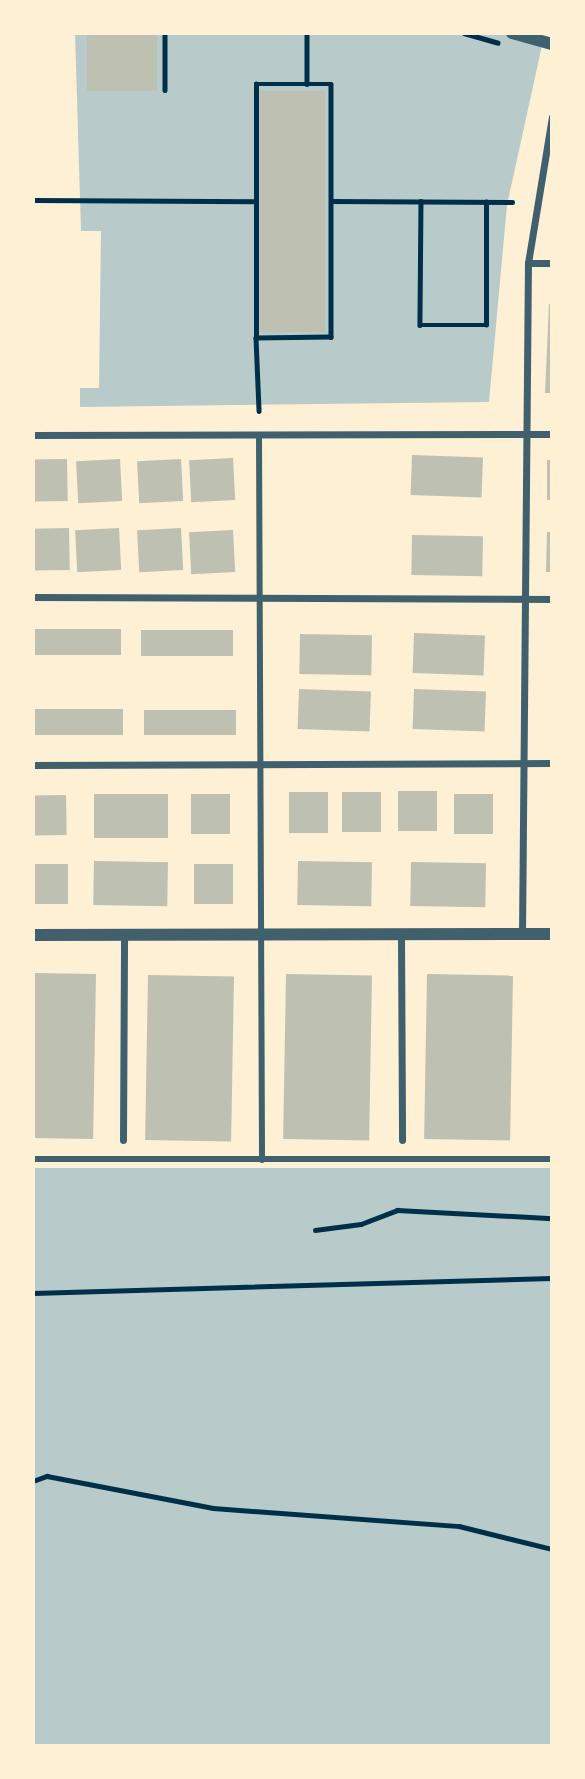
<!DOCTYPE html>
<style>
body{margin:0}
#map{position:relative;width:585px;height:1779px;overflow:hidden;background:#fdf0d5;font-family:"Space Grotesk",sans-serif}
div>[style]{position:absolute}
.green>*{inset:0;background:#b9caca;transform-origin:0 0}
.building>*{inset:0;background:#bec0b2;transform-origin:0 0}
.path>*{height:4.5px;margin:-2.25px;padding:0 2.25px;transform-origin:2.25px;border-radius:2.25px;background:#003049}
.pedestrian>*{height:6px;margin:-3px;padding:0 3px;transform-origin:3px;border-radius:3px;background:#3f606c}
.minor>*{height:7px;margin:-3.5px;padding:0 3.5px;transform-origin:3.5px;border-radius:3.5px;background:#3f606c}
.tertiary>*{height:12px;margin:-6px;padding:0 6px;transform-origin:6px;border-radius:6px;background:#3f606c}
span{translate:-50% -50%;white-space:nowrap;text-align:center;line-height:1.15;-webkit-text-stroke:5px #fdf0d5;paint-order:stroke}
.frame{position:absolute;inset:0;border:35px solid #fdf0d5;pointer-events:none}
</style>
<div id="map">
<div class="green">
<i style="clip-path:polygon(75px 33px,512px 33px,543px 41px,507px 205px,489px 402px,80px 407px,80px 388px,99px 388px,101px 231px,81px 231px)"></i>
<i style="left:33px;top:1168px;width:519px;height:578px"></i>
</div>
<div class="building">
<i style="left:87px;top:33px;width:70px;height:58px"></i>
<i style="left:260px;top:91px;width:65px;height:241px"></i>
<i style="clip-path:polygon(549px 304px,552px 304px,552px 393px,545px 393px)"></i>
<i style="left:412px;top:455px;width:71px;height:40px;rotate:2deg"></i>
<i style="left:233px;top:458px;width:42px;height:44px;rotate:87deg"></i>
<i style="left:67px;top:459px;width:42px;height:34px;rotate:89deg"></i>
<i style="left:120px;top:459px;width:42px;height:44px;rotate:87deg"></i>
<i style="left:181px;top:459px;width:42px;height:44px;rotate:87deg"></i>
<i style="left:547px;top:460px;width:5px;height:40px"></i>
<i style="left:69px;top:528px;width:42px;height:36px;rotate:89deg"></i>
<i style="left:119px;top:528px;width:42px;height:44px;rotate:87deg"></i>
<i style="left:181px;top:528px;width:42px;height:44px;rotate:87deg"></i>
<i style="left:233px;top:530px;width:42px;height:44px;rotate:87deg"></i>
<i style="clip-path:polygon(547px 532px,552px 532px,552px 572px,546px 572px)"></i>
<i style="left:412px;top:535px;width:71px;height:40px;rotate:1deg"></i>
<i style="left:33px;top:629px;width:88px;height:26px"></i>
<i style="left:141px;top:630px;width:92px;height:26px"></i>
<i style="left:414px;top:633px;width:71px;height:40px;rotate:2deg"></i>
<i style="left:300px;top:634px;width:72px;height:40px;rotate:1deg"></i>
<i style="left:299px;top:689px;width:72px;height:40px;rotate:2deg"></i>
<i style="left:414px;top:689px;width:72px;height:40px;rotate:2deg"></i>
<i style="left:33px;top:709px;width:90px;height:26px"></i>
<i style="left:144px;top:710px;width:92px;height:25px"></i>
<i style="left:398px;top:791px;width:39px;height:40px"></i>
<i style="left:289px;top:792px;width:39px;height:41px"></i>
<i style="left:342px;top:792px;width:39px;height:40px"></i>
<i style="left:94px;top:794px;width:74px;height:44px"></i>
<i style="left:191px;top:794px;width:39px;height:40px"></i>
<i style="left:454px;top:794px;width:39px;height:40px"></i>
<i style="left:66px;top:795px;width:40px;height:33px;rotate:89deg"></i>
<i style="left:94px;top:861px;width:74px;height:44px;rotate:1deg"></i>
<i style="left:298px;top:861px;width:74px;height:44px;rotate:1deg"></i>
<i style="left:411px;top:862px;width:75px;height:44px;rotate:1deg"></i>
<i style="left:33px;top:864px;width:35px;height:40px"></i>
<i style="left:194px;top:864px;width:39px;height:40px"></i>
<i style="left:33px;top:973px;width:63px;height:165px;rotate:1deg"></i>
<i style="left:286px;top:974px;width:86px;height:165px;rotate:1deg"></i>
<i style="left:427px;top:974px;width:86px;height:165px;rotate:1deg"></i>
<i style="left:148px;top:975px;width:86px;height:165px;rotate:1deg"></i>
</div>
<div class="path">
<i style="left:165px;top:33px;width:57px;rotate:90deg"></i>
<i style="left:307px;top:33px;width:51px;rotate:90deg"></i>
<i style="left:464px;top:33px;width:35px;rotate:16deg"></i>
<i style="left:33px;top:200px;width:223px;rotate:0.3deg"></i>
<i style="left:331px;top:201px;width:181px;rotate:0.3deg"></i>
<i style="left:421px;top:201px;width:124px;rotate:90.5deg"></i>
<i style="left:420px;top:325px;width:66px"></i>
<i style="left:486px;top:325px;width:123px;rotate:-90deg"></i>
<i style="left:256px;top:338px;width:254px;rotate:-90deg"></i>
<i style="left:256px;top:84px;width:75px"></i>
<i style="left:331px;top:84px;width:253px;rotate:90deg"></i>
<i style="left:331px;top:337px;width:75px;rotate:179.2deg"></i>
<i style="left:256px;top:338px;width:73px;rotate:87.6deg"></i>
<i style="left:315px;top:1230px;width:46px;rotate:-7.4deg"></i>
<i style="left:361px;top:1224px;width:39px;rotate:-21deg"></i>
<i style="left:397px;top:1210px;width:155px;rotate:3deg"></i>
<i style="left:33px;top:1293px;width:519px;rotate:-1.66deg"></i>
<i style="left:33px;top:1481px;width:15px;rotate:-20deg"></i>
<i style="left:47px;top:1476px;width:169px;rotate:10.9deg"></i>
<i style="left:213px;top:1508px;width:247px;rotate:4.2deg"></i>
<i style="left:459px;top:1526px;width:96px;rotate:13.9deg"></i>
</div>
<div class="pedestrian">
<i style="left:259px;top:435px;width:725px;rotate:89.76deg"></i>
<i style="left:33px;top:1159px;width:519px"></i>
</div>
<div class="minor">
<i style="left:528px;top:263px;width:24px"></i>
<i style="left:33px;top:435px;width:519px;rotate:-0.11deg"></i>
<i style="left:33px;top:597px;width:519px;rotate:0.22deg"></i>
<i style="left:33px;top:765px;width:519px;rotate:-0.22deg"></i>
<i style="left:522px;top:935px;width:672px;rotate:-89.49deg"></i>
<i style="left:528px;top:263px;width:148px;rotate:-80.7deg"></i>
<i style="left:401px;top:936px;width:204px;rotate:89.7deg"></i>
<i style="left:123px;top:1140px;width:204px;rotate:-89.7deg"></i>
</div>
<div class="tertiary">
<i style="left:512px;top:33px;width:41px;rotate:15.4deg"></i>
<i style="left:33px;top:935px;width:519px;rotate:-0.11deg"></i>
</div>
<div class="frame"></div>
</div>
